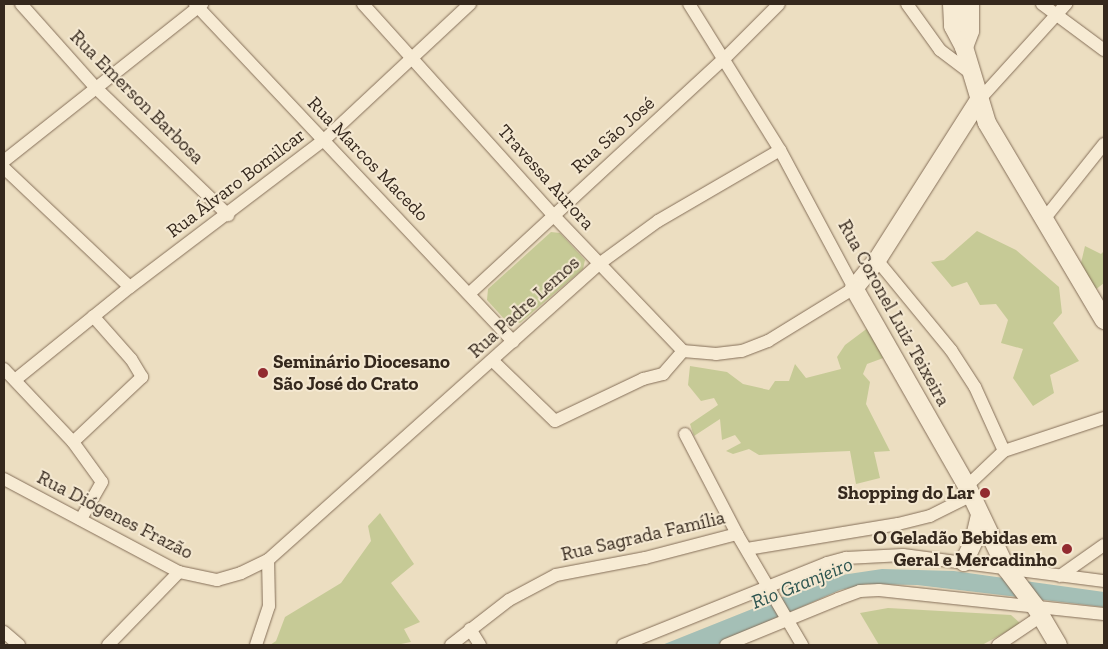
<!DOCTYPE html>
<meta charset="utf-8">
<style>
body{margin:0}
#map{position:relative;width:1108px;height:649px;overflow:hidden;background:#ecdec1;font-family:"Zilla Slab",serif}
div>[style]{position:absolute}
.green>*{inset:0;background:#c6ca96}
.water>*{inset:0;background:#a4bfb6}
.roads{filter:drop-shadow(0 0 1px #856f59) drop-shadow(0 0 1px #856f59)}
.minor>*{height:12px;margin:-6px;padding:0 6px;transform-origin:6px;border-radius:6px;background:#f7ebd4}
.secondary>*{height:18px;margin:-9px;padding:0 9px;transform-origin:9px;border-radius:9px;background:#f7ebd4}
.dots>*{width:14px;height:14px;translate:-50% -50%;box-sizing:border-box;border:2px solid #f4e8d1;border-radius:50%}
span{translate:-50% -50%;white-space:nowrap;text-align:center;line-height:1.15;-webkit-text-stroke:4px #f4e8d1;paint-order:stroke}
.street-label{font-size:19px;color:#35281d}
.poi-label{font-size:19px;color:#35281d;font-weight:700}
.left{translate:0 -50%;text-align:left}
.right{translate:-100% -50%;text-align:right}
.water-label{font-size:20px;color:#2d5550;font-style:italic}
.frame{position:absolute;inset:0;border:5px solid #35281d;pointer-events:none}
</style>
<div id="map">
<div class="green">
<i style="clip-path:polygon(977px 231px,1016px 250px,1059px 287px,1062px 313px,1053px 323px,1079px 361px,1050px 375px,1054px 393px,1033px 406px,1013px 378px,1023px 349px,1001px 343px,1008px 320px,996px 304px,980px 305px,967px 282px,952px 287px,931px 262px,944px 260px)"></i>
<i style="clip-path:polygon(551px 232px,560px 233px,585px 260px,583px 269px,520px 323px,507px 322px,487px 300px,488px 289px)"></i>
<i style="clip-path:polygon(1085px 246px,1101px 254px,1104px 251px,1104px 283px,1095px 290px,1081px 263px)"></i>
<i style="clip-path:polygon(869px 327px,886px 357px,867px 364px,863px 374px,870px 382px,866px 404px,890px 451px,874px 452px,880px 478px,856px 484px,850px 451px,759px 455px,749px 449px,733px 454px,726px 451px,741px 443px,735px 435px,722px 440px,720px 419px,694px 436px,690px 424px,718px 405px,714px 398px,701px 401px,688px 385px,690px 366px,727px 372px,743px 384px,769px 390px,775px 381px,789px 381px,795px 364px,806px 378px,841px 369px,837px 357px,845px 345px)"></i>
<i style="clip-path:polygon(380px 513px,414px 564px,391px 583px,420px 622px,404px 629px,411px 642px,396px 645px,270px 645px,276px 641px,285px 617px,341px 583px,371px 541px,368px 526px)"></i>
<i style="clip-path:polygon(888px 608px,1011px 615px,1021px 624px,982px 645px,879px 645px,860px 613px)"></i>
</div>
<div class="water">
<i style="clip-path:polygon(882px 569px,954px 571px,1104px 592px,1104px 607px,917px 585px,867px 584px,840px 590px,716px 645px,662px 645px,835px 576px)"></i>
</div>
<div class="roads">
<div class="minor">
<i style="left:21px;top:4px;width:111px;rotate:48.3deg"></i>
<i style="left:95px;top:87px;width:185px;rotate:43.9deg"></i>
<i style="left:195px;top:4px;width:464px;rotate:46.7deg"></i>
<i style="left:363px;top:4px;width:284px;rotate:48deg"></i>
<i style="left:553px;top:215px;width:188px;rotate:46.3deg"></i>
<i style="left:907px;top:4px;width:57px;rotate:54.3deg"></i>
<i style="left:940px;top:50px;width:38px;rotate:37deg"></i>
<i style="left:1042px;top:4px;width:77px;rotate:36.6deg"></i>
<i style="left:979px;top:100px;width:130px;rotate:-47.8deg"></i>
<i style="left:4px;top:161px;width:253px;rotate:-38.4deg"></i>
<i style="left:4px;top:168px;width:173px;rotate:43.4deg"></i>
<i style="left:1045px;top:218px;width:95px;rotate:-51.4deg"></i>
<i style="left:877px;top:260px;width:117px;rotate:50.6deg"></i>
<i style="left:951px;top:350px;width:44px;rotate:57deg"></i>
<i style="left:975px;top:387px;width:70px;rotate:65.6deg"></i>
<i style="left:470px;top:293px;width:347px;rotate:-42.7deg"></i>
<i style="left:725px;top:58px;width:76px;rotate:-45deg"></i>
<i style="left:683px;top:351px;width:33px;rotate:5deg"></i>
<i style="left:716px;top:354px;width:26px;rotate:-7deg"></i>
<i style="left:742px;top:351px;width:28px;rotate:-21deg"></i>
<i style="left:768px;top:341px;width:101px;rotate:-31.6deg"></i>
<i style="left:854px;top:288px;width:157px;rotate:-118.2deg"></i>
<i style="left:780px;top:150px;width:172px;rotate:-121.9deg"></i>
<i style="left:493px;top:361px;width:86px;rotate:44.1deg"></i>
<i style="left:555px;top:421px;width:98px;rotate:-25.5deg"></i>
<i style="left:643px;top:379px;width:21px;rotate:-14deg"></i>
<i style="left:663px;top:374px;width:30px;rotate:-49deg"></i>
<i style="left:4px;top:369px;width:100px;rotate:46.6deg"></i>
<i style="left:73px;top:442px;width:49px;rotate:54.1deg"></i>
<i style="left:102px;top:482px;width:43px;rotate:119.6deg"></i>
<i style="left:15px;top:380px;width:148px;rotate:-39deg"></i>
<i style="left:130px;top:287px;width:243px;rotate:-37.2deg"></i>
<i style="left:324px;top:140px;width:200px;rotate:-43deg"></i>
<i style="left:685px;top:434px;width:113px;rotate:62.5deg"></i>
<i style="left:73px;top:442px;width:95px;rotate:-43.3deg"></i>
<i style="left:142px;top:377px;width:21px;rotate:-121deg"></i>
<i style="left:131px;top:359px;width:57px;rotate:-131.5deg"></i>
<i style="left:4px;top:479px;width:198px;rotate:28deg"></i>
<i style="left:179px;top:572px;width:39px;rotate:12deg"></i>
<i style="left:217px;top:580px;width:25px;rotate:-16deg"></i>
<i style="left:241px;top:573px;width:30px;rotate:-26deg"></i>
<i style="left:268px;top:560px;width:444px;rotate:-41.8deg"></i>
<i style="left:599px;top:264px;width:73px;rotate:-36.1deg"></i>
<i style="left:658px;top:221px;width:141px;rotate:-30.2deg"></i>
<i style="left:967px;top:486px;width:51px;rotate:-43.4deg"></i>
<i style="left:1004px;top:451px;width:105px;rotate:-18.3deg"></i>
<i style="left:747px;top:549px;width:153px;rotate:-9.4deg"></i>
<i style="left:898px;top:524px;width:33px;rotate:-14deg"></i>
<i style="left:930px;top:516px;width:45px;rotate:-26.6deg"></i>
<i style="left:1060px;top:576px;width:54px;rotate:-35.2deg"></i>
<i style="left:470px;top:629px;width:19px;rotate:58deg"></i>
<i style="left:4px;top:632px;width:20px;rotate:41deg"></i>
<i style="left:108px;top:645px;width:102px;rotate:-45.8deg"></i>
<i style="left:256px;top:645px;width:41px;rotate:-71.6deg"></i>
<i style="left:269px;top:606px;width:46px;rotate:-91.2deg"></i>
<i style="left:451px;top:645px;width:73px;rotate:-37.8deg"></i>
<i style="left:509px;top:600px;width:53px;rotate:-28deg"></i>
<i style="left:556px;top:575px;width:91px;rotate:-10.8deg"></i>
<i style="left:645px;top:558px;width:95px;rotate:-14.6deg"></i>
<i style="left:737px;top:534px;width:129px;rotate:59.6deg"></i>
<i style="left:623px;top:645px;width:220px;rotate:-21.9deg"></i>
<i style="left:827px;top:563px;width:20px;rotate:-15deg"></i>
<i style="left:846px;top:558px;width:57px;rotate:-3deg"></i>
<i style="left:903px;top:555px;width:203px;rotate:7.4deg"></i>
<i style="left:726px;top:645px;width:121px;rotate:-22.3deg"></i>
<i style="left:838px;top:599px;width:23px;rotate:-20deg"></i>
<i style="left:860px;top:591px;width:19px;rotate:-3deg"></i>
<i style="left:879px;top:590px;width:226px;rotate:6.1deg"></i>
<i style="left:998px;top:645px;width:52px;rotate:-34deg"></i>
</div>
<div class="secondary">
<i style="left:952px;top:4px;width:22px;rotate:87deg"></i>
<i style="left:953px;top:26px;width:24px;rotate:62deg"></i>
<i style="left:964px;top:47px;width:79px;rotate:73.2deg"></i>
<i style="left:987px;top:123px;width:229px;rotate:59.3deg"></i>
<i style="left:964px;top:47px;width:17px;rotate:-69deg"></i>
<i style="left:970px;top:31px;width:27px;rotate:-90deg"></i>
<i style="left:979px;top:100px;width:190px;rotate:122.5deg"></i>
<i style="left:877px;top:260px;width:36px;rotate:129deg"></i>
<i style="left:854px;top:288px;width:228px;rotate:60.3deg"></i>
<i style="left:967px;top:486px;width:91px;rotate:64.6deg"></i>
<i style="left:1006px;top:568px;width:48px;rotate:52.7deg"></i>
<i style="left:1035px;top:606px;width:45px;rotate:59.5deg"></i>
<i style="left:964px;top:562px;width:23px;rotate:-65deg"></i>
<i style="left:974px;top:541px;width:27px;rotate:-77deg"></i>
</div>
</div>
<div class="dots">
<i style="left:263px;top:373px;background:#922b30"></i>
<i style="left:985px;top:493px;background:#922b30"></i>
<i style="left:1067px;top:549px;background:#922b30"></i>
</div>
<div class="street-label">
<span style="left:137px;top:97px;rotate:45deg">Rua Emerson Barbosa</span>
<span style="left:613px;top:135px;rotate:-42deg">Rua São José</span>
<span style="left:368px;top:159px;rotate:46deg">Rua Marcos Macedo</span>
<span style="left:546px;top:177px;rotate:48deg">Travessa Aurora</span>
<span style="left:236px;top:183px;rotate:-37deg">Rua Álvaro Bomilcar</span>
<span style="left:524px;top:307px;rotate:-42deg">Rua Padre Lemos</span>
<span style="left:894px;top:313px;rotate:61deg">Rua Coronel Luiz Teixeira</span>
<span style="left:115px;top:515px;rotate:27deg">Rua Diógenes Frazão</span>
<span style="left:643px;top:536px;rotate:-13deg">Rua Sagrada Família</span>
</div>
<div class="poi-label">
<span class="left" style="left:273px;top:373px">Seminário Diocesano<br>São José do Crato</span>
<span class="right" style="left:975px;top:493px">Shopping do Lar</span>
<span class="right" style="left:1057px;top:549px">O Geladão Bebidas em<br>Geral e Mercadinho</span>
</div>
<div class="water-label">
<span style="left:802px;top:583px;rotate:-22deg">Rio Granjeiro</span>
</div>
<div class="frame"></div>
</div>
